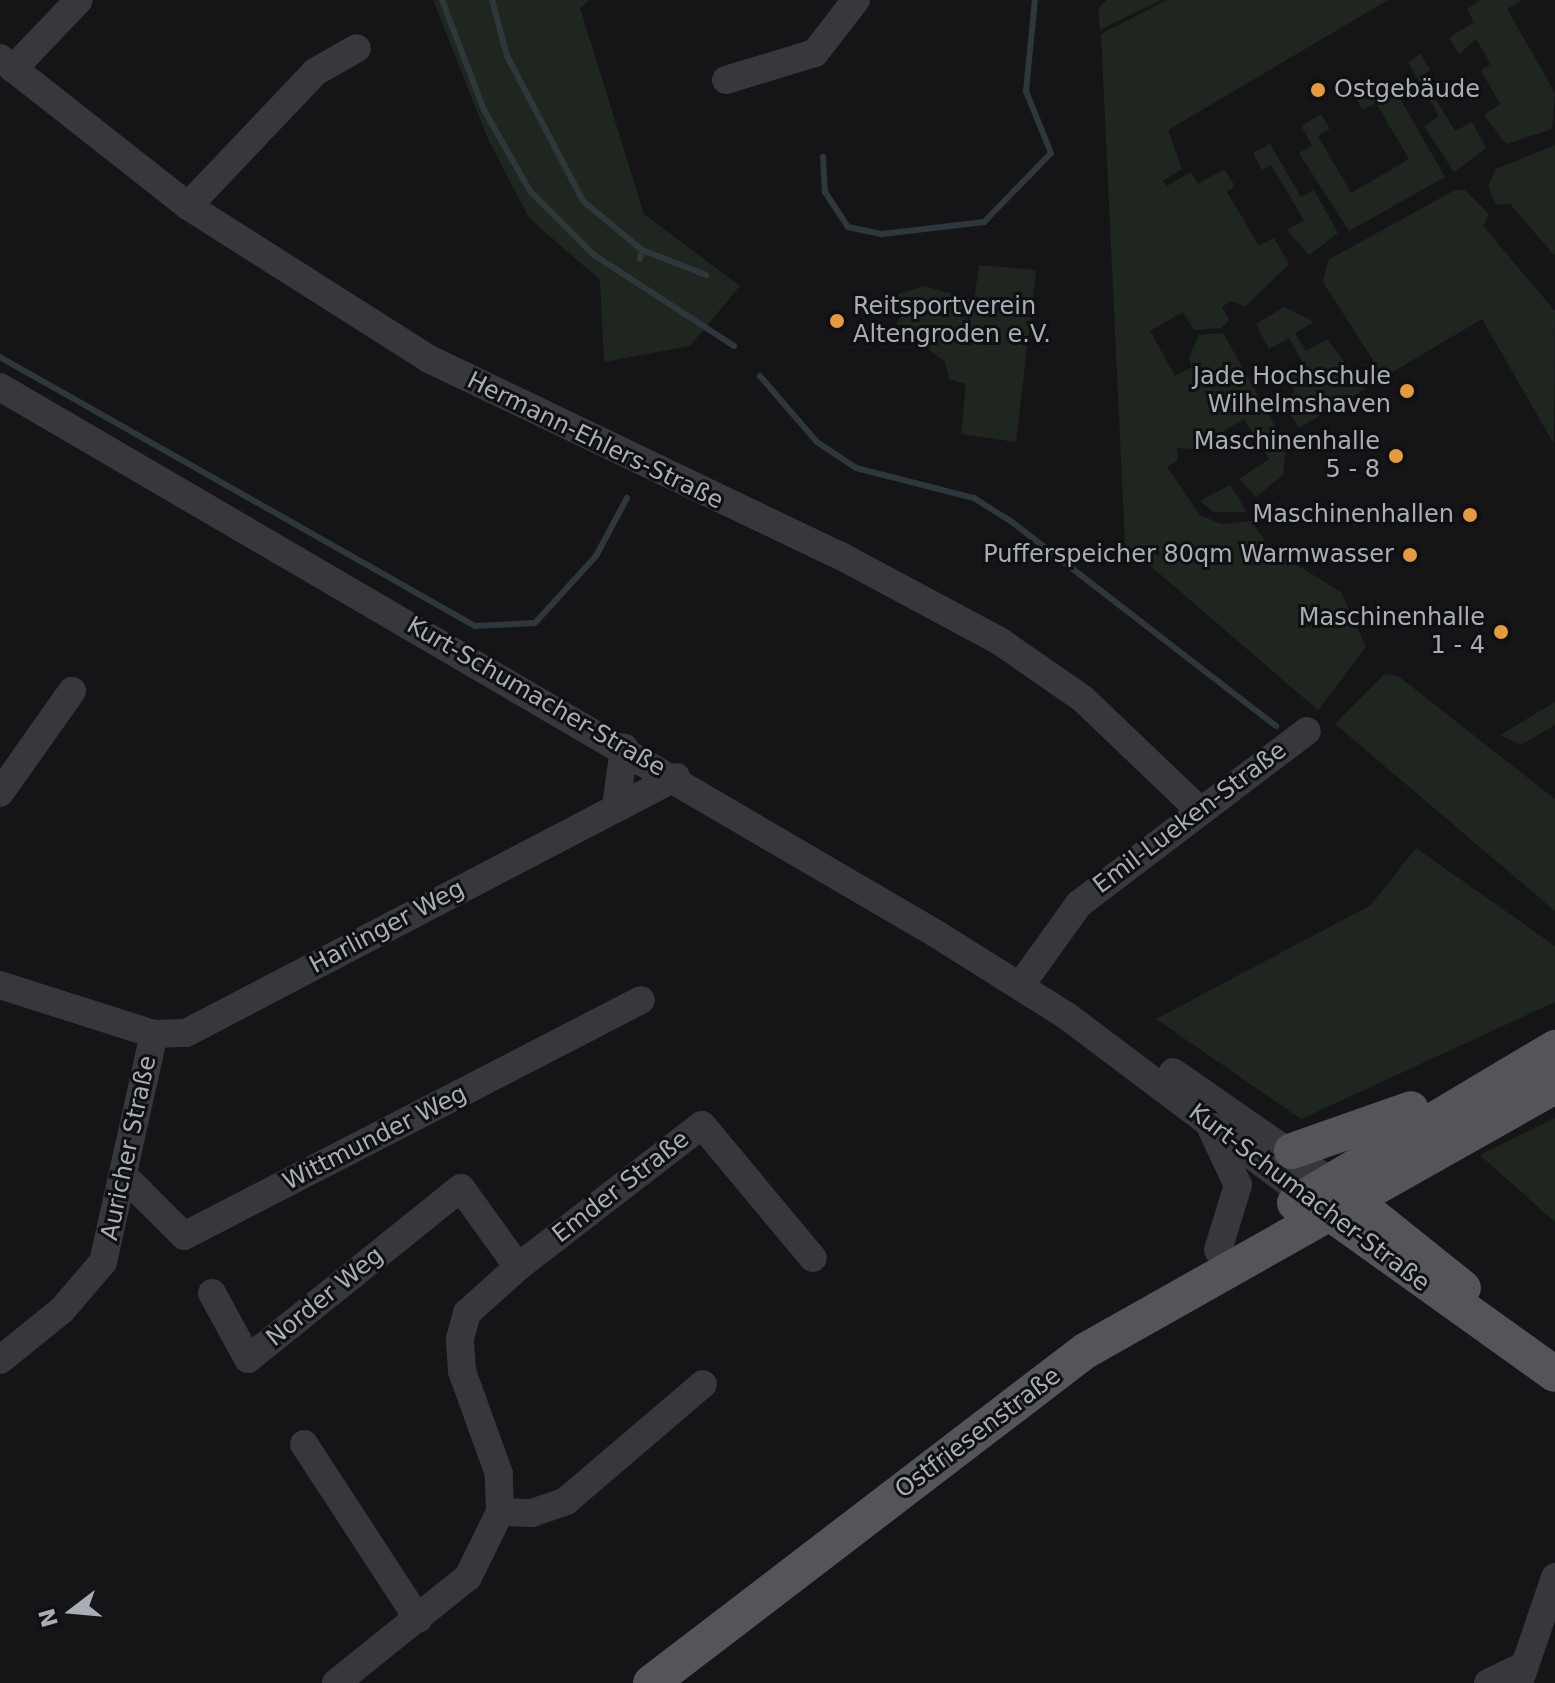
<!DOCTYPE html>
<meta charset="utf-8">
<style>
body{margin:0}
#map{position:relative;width:1555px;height:1683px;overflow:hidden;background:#151517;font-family:"DejaVu Sans",sans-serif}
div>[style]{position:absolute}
.green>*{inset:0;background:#1f2620}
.stream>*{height:6px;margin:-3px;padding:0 3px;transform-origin:3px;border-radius:3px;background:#2e373c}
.minor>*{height:28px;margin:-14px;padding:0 14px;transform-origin:14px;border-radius:14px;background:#36383b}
.major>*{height:36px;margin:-18px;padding:0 18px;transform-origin:18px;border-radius:18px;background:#53555a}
.dots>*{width:22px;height:22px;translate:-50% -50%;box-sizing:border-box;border:4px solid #101012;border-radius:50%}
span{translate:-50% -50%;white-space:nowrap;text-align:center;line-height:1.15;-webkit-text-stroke:6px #101012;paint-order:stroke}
.poi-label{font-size:24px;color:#a8aeb6}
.left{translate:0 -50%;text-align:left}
.right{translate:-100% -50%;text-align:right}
.street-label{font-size:24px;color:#a8aeb6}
.north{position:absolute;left:32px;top:1571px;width:80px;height:80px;-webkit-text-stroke:6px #101012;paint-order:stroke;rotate:254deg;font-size:22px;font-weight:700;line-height:32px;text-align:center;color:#a8aeb6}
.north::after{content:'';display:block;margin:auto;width:28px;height:36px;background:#a8aeb6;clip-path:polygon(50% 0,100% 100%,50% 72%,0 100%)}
</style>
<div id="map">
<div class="green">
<i style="clip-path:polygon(433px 0,589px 0,580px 8px,644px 214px,740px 286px,690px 346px,604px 362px,600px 280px,529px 218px,488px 139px)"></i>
<i style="clip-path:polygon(1107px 0,1161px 0,1100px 30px,1098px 9px)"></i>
<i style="clip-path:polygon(1167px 0,1388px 0,1168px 130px,1182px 169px,1163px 181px,1167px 186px,1191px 172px,1198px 184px,1224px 169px,1235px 186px,1227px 192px,1259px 246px,1274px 238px,1289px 264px,1245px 307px,1231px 301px,1222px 307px,1229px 320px,1221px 328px,1194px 330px,1183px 312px,1150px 331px,1175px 376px,1192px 367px,1189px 357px,1199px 335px,1223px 333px,1286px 446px,1283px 475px,1256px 497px,1239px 479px,1269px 459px,1244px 419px,1194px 449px,1177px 448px,1178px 460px,1167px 467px,1200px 515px,1221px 524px,1251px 521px,1271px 549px,1341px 592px,1366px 647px,1318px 710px,1125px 544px,1101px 34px)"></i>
<i style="clip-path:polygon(1481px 0,1522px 0,1507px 9px,1555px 93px,1552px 129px,1506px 144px,1484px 115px,1500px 104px,1481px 70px,1491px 64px,1476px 39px,1459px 54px,1449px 38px,1474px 22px,1467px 9px)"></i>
<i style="clip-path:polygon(1421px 54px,1430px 70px,1422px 76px,1455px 131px,1472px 122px,1486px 148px,1454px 172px,1424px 126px,1439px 116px,1408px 62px)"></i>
<i style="clip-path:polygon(1373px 83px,1384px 102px,1398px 95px,1445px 177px,1349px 231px,1299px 153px,1312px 145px,1301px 126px,1321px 114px,1330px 129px,1318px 136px,1351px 193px,1409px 159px,1376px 103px,1363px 110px,1354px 95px)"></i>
<i style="clip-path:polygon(1270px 144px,1301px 197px,1314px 190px,1338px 233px,1309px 255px,1287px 230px,1304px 220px,1271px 165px,1262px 170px,1253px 153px)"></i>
<i style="clip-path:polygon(1555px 145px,1555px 256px,1510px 204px,1496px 205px,1488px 186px,1496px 169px)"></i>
<i style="clip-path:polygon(1455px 190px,1465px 190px,1489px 214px,1483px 226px,1555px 311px,1554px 444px,1482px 319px,1384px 377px,1323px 282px,1328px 260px)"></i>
<i style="clip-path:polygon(979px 265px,1036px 270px,1016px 442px,961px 434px,966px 384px,949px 379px,945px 362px,896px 323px,906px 311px,898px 294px,924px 286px,974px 300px)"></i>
<i style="clip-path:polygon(1284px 307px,1314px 322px,1295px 333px,1306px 351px,1327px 339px,1365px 389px,1299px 428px,1282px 401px,1295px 392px,1285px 374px,1303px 363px,1289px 338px,1269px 349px,1256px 324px)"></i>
<i style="clip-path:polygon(1230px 485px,1247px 512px,1213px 512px,1200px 501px)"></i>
<i style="clip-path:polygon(1385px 674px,1398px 676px,1555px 799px,1555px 911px,1335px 724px)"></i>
<i style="clip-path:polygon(1555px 702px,1555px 725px,1521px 745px,1500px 735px)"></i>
<i style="clip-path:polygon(1416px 848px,1555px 946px,1555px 1002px,1301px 1119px,1156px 1019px,1371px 905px)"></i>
<i style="clip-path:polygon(1555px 1118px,1555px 1222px,1480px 1155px)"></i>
</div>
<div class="stream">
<i style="left:442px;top:0;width:118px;rotate:69.1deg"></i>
<i style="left:484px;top:110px;width:93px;rotate:60.4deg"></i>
<i style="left:530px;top:191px;width:91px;rotate:45deg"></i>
<i style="left:594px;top:255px;width:167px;rotate:33deg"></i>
<i style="left:492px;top:0;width:58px;rotate:75deg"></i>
<i style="left:507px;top:56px;width:164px;rotate:62.3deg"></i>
<i style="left:583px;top:201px;width:77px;rotate:39.7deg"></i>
<i style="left:642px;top:250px;width:9px;rotate:103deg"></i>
<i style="left:823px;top:157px;width:35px;rotate:87deg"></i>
<i style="left:825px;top:192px;width:42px;rotate:56.7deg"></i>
<i style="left:848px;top:227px;width:35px;rotate:12deg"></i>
<i style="left:882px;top:234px;width:103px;rotate:-6.7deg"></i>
<i style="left:984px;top:222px;width:96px;rotate:-45.8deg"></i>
<i style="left:1051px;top:153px;width:67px;rotate:-112deg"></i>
<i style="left:1026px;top:91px;width:91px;rotate:-84.4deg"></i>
<i style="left:642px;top:250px;width:69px;rotate:21.3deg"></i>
<i style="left:0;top:357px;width:546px;rotate:29.52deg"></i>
<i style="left:475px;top:626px;width:60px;rotate:-2.9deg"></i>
<i style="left:535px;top:623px;width:91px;rotate:-47.7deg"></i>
<i style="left:596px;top:556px;width:66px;rotate:-61.9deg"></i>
<i style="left:760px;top:376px;width:87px;rotate:49.2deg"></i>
<i style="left:817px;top:442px;width:47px;rotate:33.7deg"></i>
<i style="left:856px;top:468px;width:122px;rotate:14.3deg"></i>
<i style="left:974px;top:498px;width:45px;rotate:32.3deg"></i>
<i style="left:1012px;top:522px;width:334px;rotate:37.7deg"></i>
</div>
<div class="minor">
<i style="left:0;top:58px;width:239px;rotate:38.2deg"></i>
<i style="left:188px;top:206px;width:285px;rotate:32.4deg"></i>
<i style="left:429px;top:359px;width:454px;rotate:25.6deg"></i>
<i style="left:839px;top:555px;width:184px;rotate:28.2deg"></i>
<i style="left:1001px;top:642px;width:100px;rotate:34.8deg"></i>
<i style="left:1083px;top:699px;width:158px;rotate:43.7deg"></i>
<i style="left:13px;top:69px;width:95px;rotate:-46.3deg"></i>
<i style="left:726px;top:80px;width:93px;rotate:-16.9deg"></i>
<i style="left:815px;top:53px;width:67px;rotate:-52.3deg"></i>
<i style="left:188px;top:206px;width:185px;rotate:-46.5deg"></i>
<i style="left:315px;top:72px;width:48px;rotate:-29.7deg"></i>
<i style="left:0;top:387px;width:1086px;rotate:30.29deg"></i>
<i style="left:938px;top:935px;width:152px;rotate:32.1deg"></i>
<i style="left:1067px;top:1016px;width:299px;rotate:37deg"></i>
<i style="left:0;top:793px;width:125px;rotate:-54.8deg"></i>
<i style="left:616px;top:806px;width:59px;rotate:-82.1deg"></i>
<i style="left:0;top:985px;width:162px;rotate:17.7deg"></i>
<i style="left:154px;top:1034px;width:32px;rotate:-2deg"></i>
<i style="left:186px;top:1033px;width:553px;rotate:-27.58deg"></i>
<i style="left:1020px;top:986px;width:101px;rotate:-54.3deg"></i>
<i style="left:1079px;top:904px;width:286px;rotate:-37.2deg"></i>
<i style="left:1173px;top:1072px;width:191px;rotate:34.8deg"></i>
<i style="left:1211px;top:1128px;width:63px;rotate:64.7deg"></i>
<i style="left:1238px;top:1185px;width:68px;rotate:107.1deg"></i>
<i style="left:125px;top:1177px;width:83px;rotate:45deg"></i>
<i style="left:184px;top:1236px;width:514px;rotate:-27.31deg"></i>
<i style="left:212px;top:1293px;width:75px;rotate:61.4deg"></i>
<i style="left:248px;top:1359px;width:273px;rotate:-38.8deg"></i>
<i style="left:461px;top:1188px;width:97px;rotate:54.2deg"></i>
<i style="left:0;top:1360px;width:80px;rotate:-38.9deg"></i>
<i style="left:62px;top:1310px;width:63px;rotate:-49.5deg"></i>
<i style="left:103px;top:1262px;width:234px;rotate:-77.4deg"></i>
<i style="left:304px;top:1444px;width:209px;rotate:56.9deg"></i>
<i style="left:500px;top:1512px;width:32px;rotate:2deg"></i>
<i style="left:532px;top:1513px;width:36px;rotate:-19deg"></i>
<i style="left:566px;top:1501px;width:180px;rotate:-40.5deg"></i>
<i style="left:336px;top:1683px;width:169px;rotate:-38.8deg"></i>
<i style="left:468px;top:1577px;width:72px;rotate:-63.8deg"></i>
<i style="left:500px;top:1512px;width:38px;rotate:-92deg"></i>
<i style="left:499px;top:1474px;width:109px;rotate:-109.8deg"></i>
<i style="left:462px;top:1371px;width:32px;rotate:-94deg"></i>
<i style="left:460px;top:1339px;width:27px;rotate:-75deg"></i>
<i style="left:467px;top:1313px;width:69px;rotate:-42deg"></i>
<i style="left:518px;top:1267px;width:232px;rotate:-37.7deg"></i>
<i style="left:702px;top:1125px;width:173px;rotate:50.2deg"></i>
<i style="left:1488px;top:1683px;width:41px;rotate:-25.9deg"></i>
<i style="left:1519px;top:1683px;width:112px;rotate:-71.2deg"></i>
</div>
<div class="major">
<i style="left:1292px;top:1151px;width:126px;rotate:-19.4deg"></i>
<i style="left:1338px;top:1188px;width:160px;rotate:38.7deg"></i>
<i style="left:1309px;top:1198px;width:302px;rotate:35.6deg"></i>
<i style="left:1295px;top:1203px;width:303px;rotate:-30.8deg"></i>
<i style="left:651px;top:1683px;width:546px;rotate:-37.42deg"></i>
<i style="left:1085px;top:1351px;width:540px;rotate:-29.42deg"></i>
</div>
<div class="dots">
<i style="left:1318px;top:90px;background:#e49b40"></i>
<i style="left:837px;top:321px;background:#e49b40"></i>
<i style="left:1407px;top:391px;background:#e49b40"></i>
<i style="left:1396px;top:456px;background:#e49b40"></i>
<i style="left:1470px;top:515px;background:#e49b40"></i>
<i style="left:1410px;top:555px;background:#e49b40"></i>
<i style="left:1501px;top:632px;background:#e49b40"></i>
</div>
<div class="poi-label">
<span class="left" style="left:1334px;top:90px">Ostgebäude</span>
<span class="left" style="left:853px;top:321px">Reitsportverein<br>Altengroden e.V.</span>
<span class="right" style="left:1391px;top:391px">Jade Hochschule<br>Wilhelmshaven</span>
<span class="right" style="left:1380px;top:456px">Maschinenhalle<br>5 - 8</span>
<span class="right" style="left:1454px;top:515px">Maschinenhallen</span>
<span class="right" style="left:1394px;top:555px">Pufferspeicher 80qm Warmwasser</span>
<span class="right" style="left:1485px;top:632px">Maschinenhalle<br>1 - 4</span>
</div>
<div class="street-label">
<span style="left:595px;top:441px;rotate:26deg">Hermann-Ehlers-Straße</span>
<span style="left:536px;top:697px;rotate:30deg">Kurt-Schumacher-Straße</span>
<span style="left:1190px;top:818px;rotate:-37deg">Emil-Lueken-Straße</span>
<span style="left:387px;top:927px;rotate:-28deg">Harlinger Weg</span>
<span style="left:375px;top:1138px;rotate:-27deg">Wittmunder Weg</span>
<span style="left:129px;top:1148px;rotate:-78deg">Auricher Straße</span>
<span style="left:621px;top:1187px;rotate:-38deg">Emder Straße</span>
<span style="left:1309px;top:1198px;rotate:37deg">Kurt-Schumacher-Straße</span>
<span style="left:325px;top:1297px;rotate:-39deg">Norder Weg</span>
<span style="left:978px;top:1433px;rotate:-37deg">Ostfriesenstraße</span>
</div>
<div class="north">N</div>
</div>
